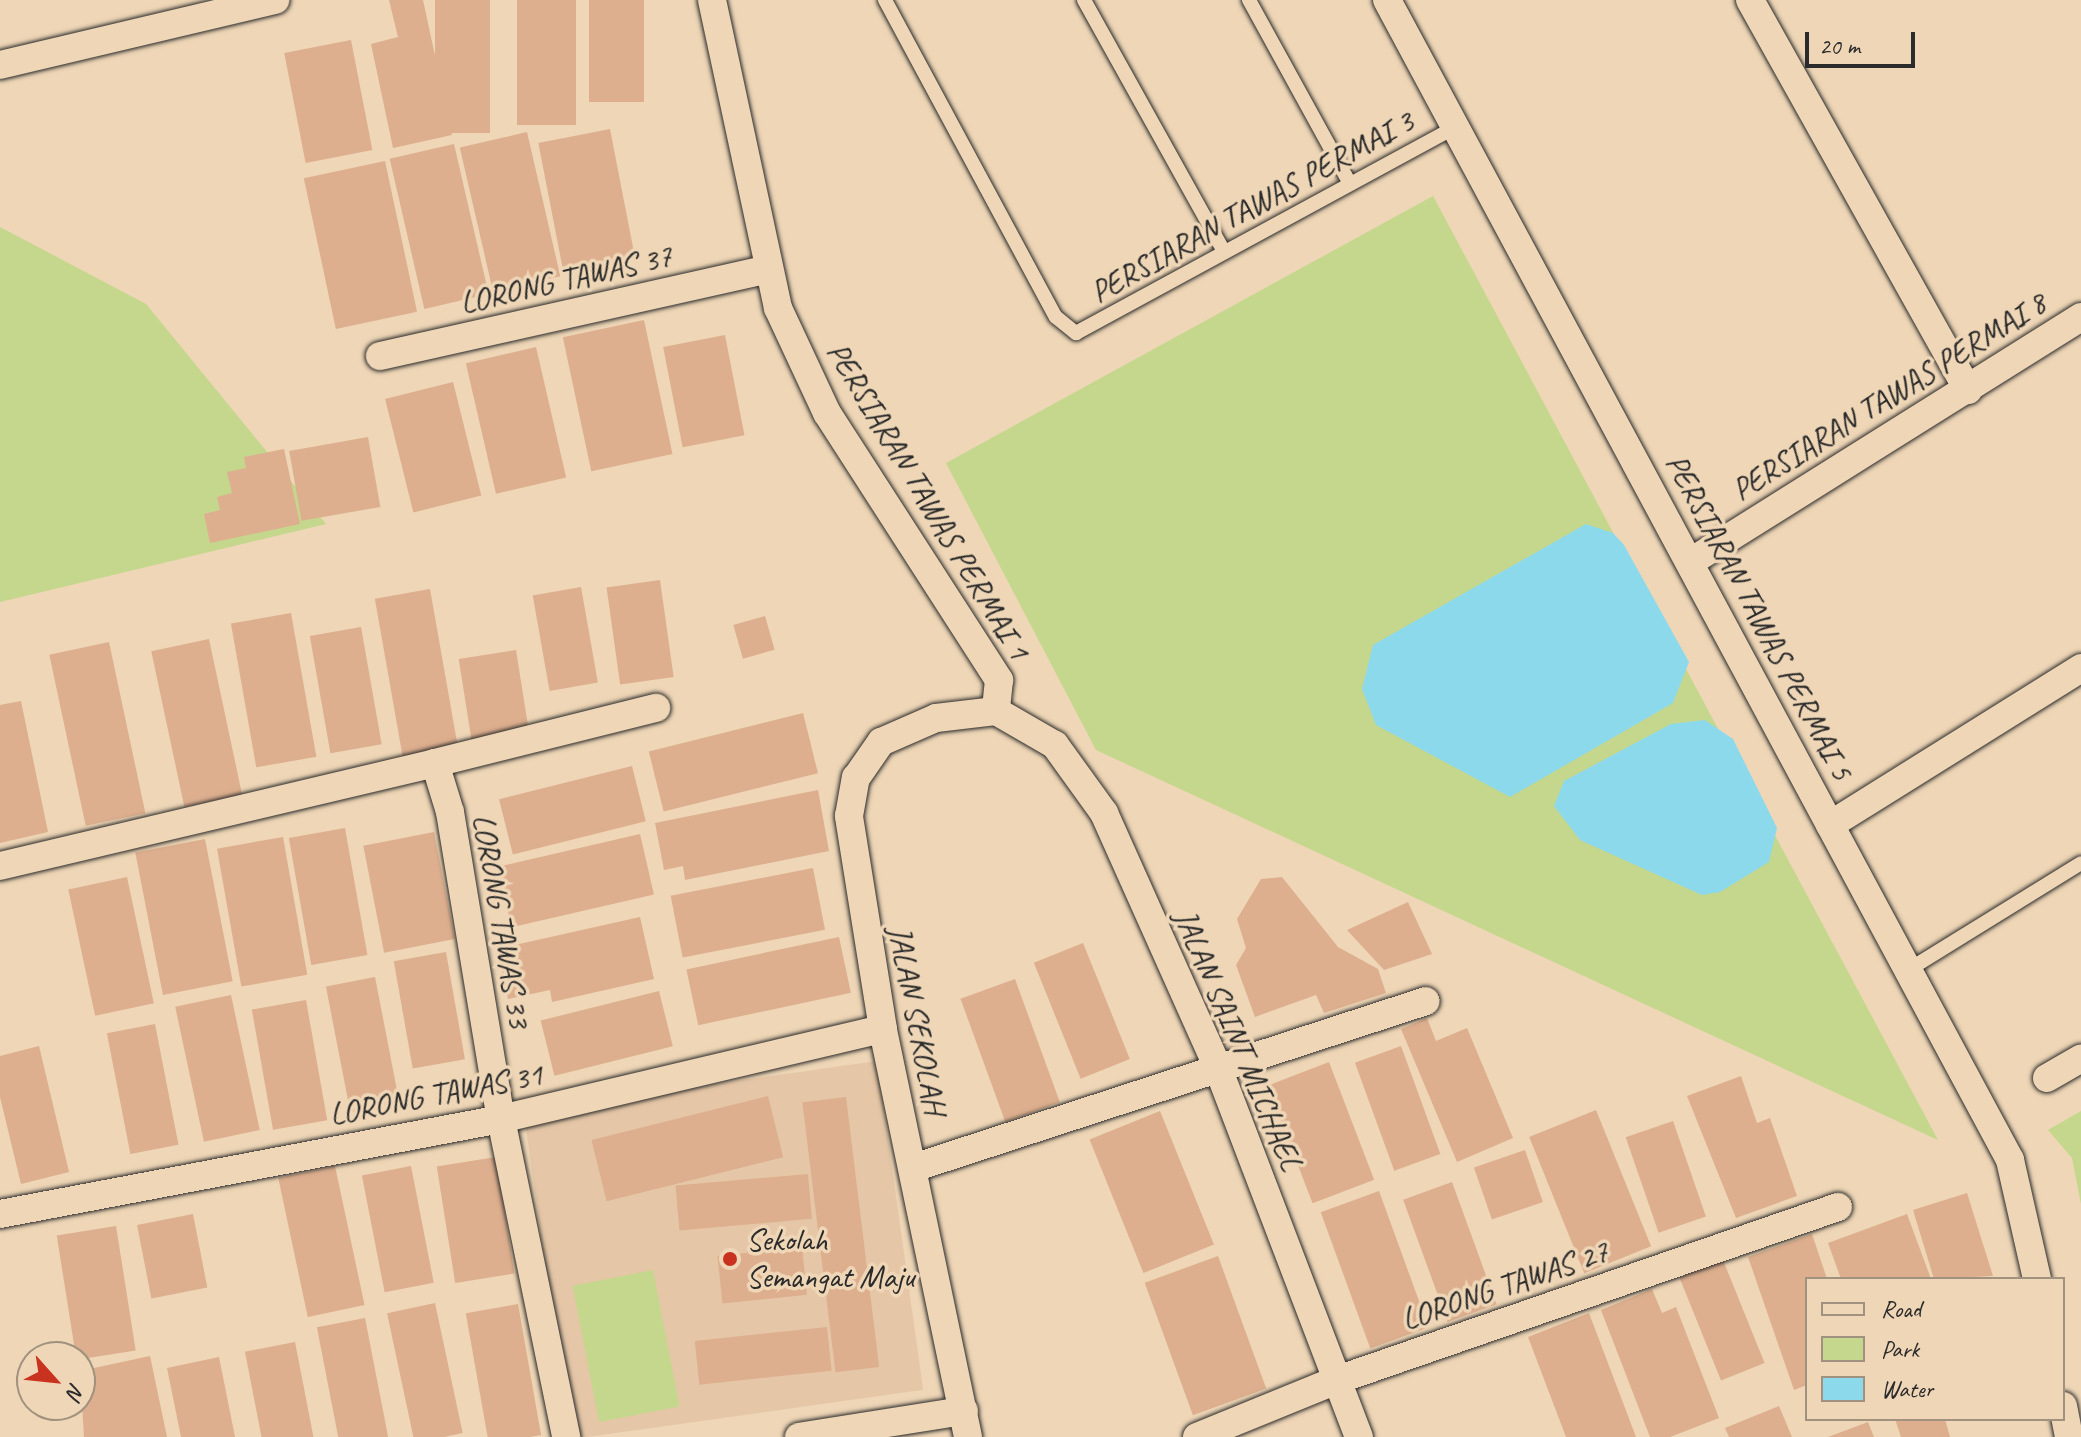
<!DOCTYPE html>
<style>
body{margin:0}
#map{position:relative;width:2081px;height:1437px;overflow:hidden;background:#eed6b6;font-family:Caveat,sans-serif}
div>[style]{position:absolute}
.built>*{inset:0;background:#e5c7a7;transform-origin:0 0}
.green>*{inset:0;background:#c4d78c;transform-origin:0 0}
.water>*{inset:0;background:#8dd9ec}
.building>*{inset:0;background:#ddaf8e;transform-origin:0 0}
.roads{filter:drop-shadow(0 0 2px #2b2b2b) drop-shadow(0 0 2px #2b2b2b)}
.service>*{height:14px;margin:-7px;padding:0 7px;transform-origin:7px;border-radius:7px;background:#eed6b6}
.minor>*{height:28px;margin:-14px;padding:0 14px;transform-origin:14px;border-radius:14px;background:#eed6b6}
.dots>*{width:22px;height:22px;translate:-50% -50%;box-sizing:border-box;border:4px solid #eed6b6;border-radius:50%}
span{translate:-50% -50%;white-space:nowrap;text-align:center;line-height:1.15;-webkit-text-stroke:7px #eed6b6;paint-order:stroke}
.street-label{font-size:32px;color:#2b2b2b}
.poi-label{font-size:32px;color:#2b2b2b}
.left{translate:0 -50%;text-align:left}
.legend{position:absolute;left:1805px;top:1277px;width:260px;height:144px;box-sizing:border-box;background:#eed6b6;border:2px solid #a0927e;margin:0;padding:10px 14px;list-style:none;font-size:24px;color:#2b2b2b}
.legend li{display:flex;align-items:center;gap:16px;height:40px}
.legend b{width:40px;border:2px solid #a0927e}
.north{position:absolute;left:16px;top:1341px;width:80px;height:80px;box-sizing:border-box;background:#eed6b6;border:2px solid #a0927e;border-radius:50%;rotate:117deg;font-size:22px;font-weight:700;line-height:32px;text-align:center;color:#2b2b2b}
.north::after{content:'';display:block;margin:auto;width:28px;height:36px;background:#c8321e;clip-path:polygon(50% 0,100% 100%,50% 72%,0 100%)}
.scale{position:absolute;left:1805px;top:32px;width:110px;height:36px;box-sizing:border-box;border:4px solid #2b2b2b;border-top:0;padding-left:10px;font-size:24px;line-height:28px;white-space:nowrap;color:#2b2b2b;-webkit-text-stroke:6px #eed6b6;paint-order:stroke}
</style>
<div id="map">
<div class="built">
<i style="left:877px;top:1061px;width:332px;height:357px;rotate:82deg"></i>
</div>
<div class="green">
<i style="clip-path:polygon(1433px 196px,1938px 1140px,1096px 750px,946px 463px)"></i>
<i style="clip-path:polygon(0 227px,146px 304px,326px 524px,0 602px)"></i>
<i style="clip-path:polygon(2081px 1111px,2081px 1204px,2072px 1158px,2048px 1130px)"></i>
<i style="left:653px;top:1270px;width:139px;height:82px;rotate:79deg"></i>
</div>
<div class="water">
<i style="clip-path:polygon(1586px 524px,1613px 533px,1624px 545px,1689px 662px,1673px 703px,1510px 797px,1376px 725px,1362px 689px,1373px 645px)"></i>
<i style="clip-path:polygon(1705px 720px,1733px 739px,1777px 828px,1769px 862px,1720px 892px,1702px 895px,1580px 840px,1554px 806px,1564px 781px,1671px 724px)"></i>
</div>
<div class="building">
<i style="clip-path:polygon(389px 0,423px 0,452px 135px,393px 148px,371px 44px,398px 37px)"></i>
<i style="left:435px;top:0;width:55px;height:133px"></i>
<i style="left:517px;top:0;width:59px;height:125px"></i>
<i style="left:589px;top:0;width:55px;height:102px"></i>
<i style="left:351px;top:40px;width:112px;height:68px;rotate:79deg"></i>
<i style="left:610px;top:129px;width:130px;height:73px;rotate:79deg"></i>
<i style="left:527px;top:132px;width:148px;height:69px;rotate:77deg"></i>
<i style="left:454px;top:144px;width:154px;height:66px;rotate:77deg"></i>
<i style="left:385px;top:161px;width:154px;height:83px;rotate:78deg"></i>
<i style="left:644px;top:320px;width:137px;height:83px;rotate:78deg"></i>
<i style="left:725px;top:335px;width:102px;height:63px;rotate:79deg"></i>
<i style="left:536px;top:347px;width:134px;height:72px;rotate:77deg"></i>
<i style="left:453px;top:382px;width:117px;height:70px;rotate:76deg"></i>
<i style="left:368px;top:437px;width:71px;height:80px;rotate:80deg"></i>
<i style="clip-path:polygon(284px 449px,300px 524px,210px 543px,204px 514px,220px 510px,217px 497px,232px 493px,227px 472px,246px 468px,244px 457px)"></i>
<i style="left:660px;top:580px;width:98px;height:54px;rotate:82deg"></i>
<i style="left:581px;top:587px;width:97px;height:49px;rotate:80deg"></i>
<i style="left:430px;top:589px;width:161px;height:56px;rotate:80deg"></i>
<i style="left:291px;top:613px;width:146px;height:61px;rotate:80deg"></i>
<i style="left:765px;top:616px;width:35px;height:33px;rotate:74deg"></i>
<i style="left:361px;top:627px;width:119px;height:52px;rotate:80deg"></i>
<i style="left:209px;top:639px;width:159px;height:59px;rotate:78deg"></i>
<i style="left:109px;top:642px;width:175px;height:61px;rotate:78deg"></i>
<i style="left:516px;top:650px;width:85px;height:58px;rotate:81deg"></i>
<i style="clip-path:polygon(21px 701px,48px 832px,0 843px,0 705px)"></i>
<i style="left:803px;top:713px;width:62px;height:159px;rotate:76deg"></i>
<i style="left:632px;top:766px;width:57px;height:137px;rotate:76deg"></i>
<i style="clip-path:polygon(818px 790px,829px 851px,685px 880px,683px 866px,664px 870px,655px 823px)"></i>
<i style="left:345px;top:828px;width:129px;height:57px;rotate:80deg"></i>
<i style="left:434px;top:832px;width:109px;height:72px;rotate:79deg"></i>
<i style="left:640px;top:834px;width:62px;height:146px;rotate:77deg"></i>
<i style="left:283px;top:837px;width:140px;height:67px;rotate:80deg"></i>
<i style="left:205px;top:839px;width:145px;height:71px;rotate:79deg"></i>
<i style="left:813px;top:868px;width:63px;height:145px;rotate:79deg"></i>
<i style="left:127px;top:877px;width:129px;height:60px;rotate:78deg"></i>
<i style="clip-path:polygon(1282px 877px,1338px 947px,1378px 969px,1386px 993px,1324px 1013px,1316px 995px,1255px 1017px,1236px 965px,1246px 948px,1237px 919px,1261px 879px)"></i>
<i style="clip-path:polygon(1408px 902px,1432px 954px,1384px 970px,1347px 930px)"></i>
<i style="clip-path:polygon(640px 917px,654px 979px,552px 1002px,550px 990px,508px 999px,497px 949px)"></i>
<i style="left:839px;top:937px;width:57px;height:156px;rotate:78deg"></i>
<i style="left:1083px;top:943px;width:125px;height:53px;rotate:68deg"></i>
<i style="left:446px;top:952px;width:109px;height:53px;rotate:80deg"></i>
<i style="left:375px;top:977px;width:128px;height:50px;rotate:79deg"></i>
<i style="left:1015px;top:979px;width:131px;height:58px;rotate:70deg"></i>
<i style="left:659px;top:991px;width:57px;height:122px;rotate:76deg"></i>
<i style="left:231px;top:995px;width:138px;height:57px;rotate:78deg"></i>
<i style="left:306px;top:1000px;width:122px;height:55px;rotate:80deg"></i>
<i style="clip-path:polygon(1427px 1018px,1436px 1041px,1467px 1028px,1513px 1138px,1457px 1162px,1401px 1029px)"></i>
<i style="left:155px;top:1024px;width:123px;height:49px;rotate:79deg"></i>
<i style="clip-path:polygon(39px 1046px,69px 1172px,21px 1184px,0 1097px,0 1056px)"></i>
<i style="left:1401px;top:1046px;width:115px;height:49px;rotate:70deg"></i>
<i style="left:1329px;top:1062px;width:126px;height:66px;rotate:69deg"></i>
<i style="clip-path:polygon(1741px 1076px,1757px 1123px,1770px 1118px,1797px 1196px,1736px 1218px,1687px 1096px)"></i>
<i style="left:768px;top:1096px;width:63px;height:182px;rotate:76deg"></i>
<i style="left:846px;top:1097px;width:272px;height:44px;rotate:83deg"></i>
<i style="left:1596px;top:1110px;width:147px;height:72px;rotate:68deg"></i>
<i style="left:1160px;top:1111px;width:144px;height:76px;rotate:68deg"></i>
<i style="left:1673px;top:1121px;width:101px;height:50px;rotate:71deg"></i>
<i style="left:1525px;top:1150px;width:55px;height:54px;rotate:71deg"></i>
<i style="left:496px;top:1157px;width:118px;height:60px;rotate:81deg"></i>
<i style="left:335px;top:1166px;width:142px;height:58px;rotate:78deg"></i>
<i style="left:411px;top:1166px;width:119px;height:50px;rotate:79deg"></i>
<i style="left:808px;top:1174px;width:45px;height:133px;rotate:85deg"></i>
<i style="left:1452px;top:1182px;width:130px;height:52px;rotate:70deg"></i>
<i style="left:1379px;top:1191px;width:145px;height:62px;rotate:70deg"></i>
<i style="clip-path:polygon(1967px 1193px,1993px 1276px,1934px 1279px,1913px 1210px)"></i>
<i style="left:193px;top:1214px;width:75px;height:57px;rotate:79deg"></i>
<i style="clip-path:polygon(1907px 1214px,1931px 1279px,1841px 1279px,1828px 1243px)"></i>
<i style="left:116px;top:1226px;width:126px;height:60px;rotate:81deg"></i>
<i style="clip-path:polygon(1812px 1234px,1827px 1279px,1807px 1279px,1807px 1385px,1794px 1390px,1748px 1257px)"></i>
<i style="left:802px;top:1247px;width:48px;height:85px;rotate:84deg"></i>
<i style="left:1218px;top:1256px;width:141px;height:78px;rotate:70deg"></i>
<i style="left:1723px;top:1260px;width:111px;height:47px;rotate:68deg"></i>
<i style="clip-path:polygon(1652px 1289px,1662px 1313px,1676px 1307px,1719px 1418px,1670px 1437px,1650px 1437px,1601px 1310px)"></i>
<i style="left:435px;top:1303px;width:133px;height:49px;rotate:78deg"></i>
<i style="left:518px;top:1304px;width:133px;height:53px;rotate:80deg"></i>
<i style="clip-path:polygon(1589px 1313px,1636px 1437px,1566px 1437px,1528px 1337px)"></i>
<i style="left:365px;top:1318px;width:121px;height:49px;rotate:79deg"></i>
<i style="left:827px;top:1327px;width:44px;height:133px;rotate:84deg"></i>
<i style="left:295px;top:1342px;width:97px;height:51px;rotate:79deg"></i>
<i style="clip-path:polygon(150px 1356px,167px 1437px,84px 1437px,80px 1371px)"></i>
<i style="clip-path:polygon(219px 1357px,235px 1437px,181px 1437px,167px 1368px)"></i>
<i style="clip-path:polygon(1779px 1406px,1792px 1437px,1729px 1437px,1725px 1428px)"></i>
<i style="clip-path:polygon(1895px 1419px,1945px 1419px,1950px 1437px,1901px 1437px)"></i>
<i style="clip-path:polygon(1868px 1422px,1874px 1437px,1828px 1437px)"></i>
</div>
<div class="roads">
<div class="service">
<i style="left:885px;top:0;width:360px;rotate:61.7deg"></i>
<i style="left:1056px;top:317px;width:26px;rotate:39deg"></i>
<i style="left:1076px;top:333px;width:431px;rotate:-28.5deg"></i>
<i style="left:1084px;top:0;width:286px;rotate:60.9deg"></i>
<i style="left:1249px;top:0;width:205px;rotate:61.2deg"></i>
<i style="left:1908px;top:970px;width:203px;rotate:-31.7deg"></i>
</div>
<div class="minor">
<i style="left:712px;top:0;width:315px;rotate:77.9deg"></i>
<i style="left:778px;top:308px;width:116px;rotate:65deg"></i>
<i style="left:827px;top:413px;width:318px;rotate:57.2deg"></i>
<i style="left:999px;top:680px;width:31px;rotate:96deg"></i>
<i style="left:1387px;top:0;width:1317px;rotate:61.76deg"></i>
<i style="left:2010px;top:1160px;width:122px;rotate:77.2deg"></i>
<i style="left:1750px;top:0;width:447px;rotate:60.8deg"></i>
<i style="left:0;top:65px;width:283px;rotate:-13.3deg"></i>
<i style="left:380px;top:356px;width:395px;rotate:-12.6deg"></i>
<i style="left:1692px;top:561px;width:459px;rotate:-32.1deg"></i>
<i style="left:435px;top:763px;width:228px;rotate:-14deg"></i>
<i style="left:1830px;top:825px;width:296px;rotate:-32deg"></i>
<i style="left:0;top:866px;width:447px;rotate:-13.3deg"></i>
<i style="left:435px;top:763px;width:51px;rotate:73deg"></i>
<i style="left:450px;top:812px;width:311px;rotate:80.6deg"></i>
<i style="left:501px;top:1119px;width:325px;rotate:78.4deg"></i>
<i style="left:2047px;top:1078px;width:39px;rotate:-30deg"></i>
<i style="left:913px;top:1168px;width:539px;rotate:-18.03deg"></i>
<i style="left:0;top:1214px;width:510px;rotate:-10.74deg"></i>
<i style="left:501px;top:1119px;width:392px;rotate:-13.3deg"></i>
<i style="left:2063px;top:1406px;width:32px;rotate:79deg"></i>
<i style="left:799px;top:1437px;width:167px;rotate:-9deg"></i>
<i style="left:968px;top:1437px;width:417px;rotate:-101.8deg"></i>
<i style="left:883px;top:1029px;width:216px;rotate:-99.1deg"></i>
<i style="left:849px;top:816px;width:39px;rotate:-80deg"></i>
<i style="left:856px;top:778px;width:44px;rotate:-55.2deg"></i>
<i style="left:881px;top:742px;width:60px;rotate:-23.6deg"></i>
<i style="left:936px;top:718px;width:60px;rotate:-6.7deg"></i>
<i style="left:996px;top:711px;width:68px;rotate:30deg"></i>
<i style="left:1055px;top:745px;width:84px;rotate:54.2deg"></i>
<i style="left:1104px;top:813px;width:279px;rotate:65.9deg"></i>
<i style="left:1218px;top:1068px;width:395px;rotate:69.1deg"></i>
<i style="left:1197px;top:1437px;width:151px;rotate:-22.2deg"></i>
<i style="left:1337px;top:1380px;width:530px;rotate:-19.05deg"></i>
</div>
</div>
<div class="dots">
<i style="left:730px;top:1259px;background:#c8321e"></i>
</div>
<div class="street-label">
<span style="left:1252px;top:207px;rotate:-29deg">PERSIARAN TAWAS PERMAI 3</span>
<span style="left:566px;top:280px;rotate:-13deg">LORONG TAWAS 37</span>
<span style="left:1889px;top:397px;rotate:-32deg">PERSIARAN TAWAS PERMAI 8</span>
<span style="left:928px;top:501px;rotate:59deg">PERSIARAN TAWAS PERMAI 1</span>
<span style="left:1759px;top:617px;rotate:62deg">PERSIARAN TAWAS PERMAI 5</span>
<span style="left:501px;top:921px;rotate:80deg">LORONG TAWAS 33</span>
<span style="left:917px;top:1020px;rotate:79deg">JALAN SEKOLAH</span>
<span style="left:1238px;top:1040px;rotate:67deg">JALAN SAINT MICHAEL</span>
<span style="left:436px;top:1095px;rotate:-11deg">LORONG TAWAS 31</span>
<span style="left:1505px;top:1286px;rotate:-19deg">LORONG TAWAS 27</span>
</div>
<div class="poi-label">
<span class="left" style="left:746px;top:1259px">Sekolah<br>Semangat Maju</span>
</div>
<ul class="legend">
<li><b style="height:10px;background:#eed6b6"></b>Road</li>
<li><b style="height:22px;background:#c4d78c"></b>Park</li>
<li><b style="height:22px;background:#8dd9ec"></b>Water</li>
</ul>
<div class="north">N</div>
<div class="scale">20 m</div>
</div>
